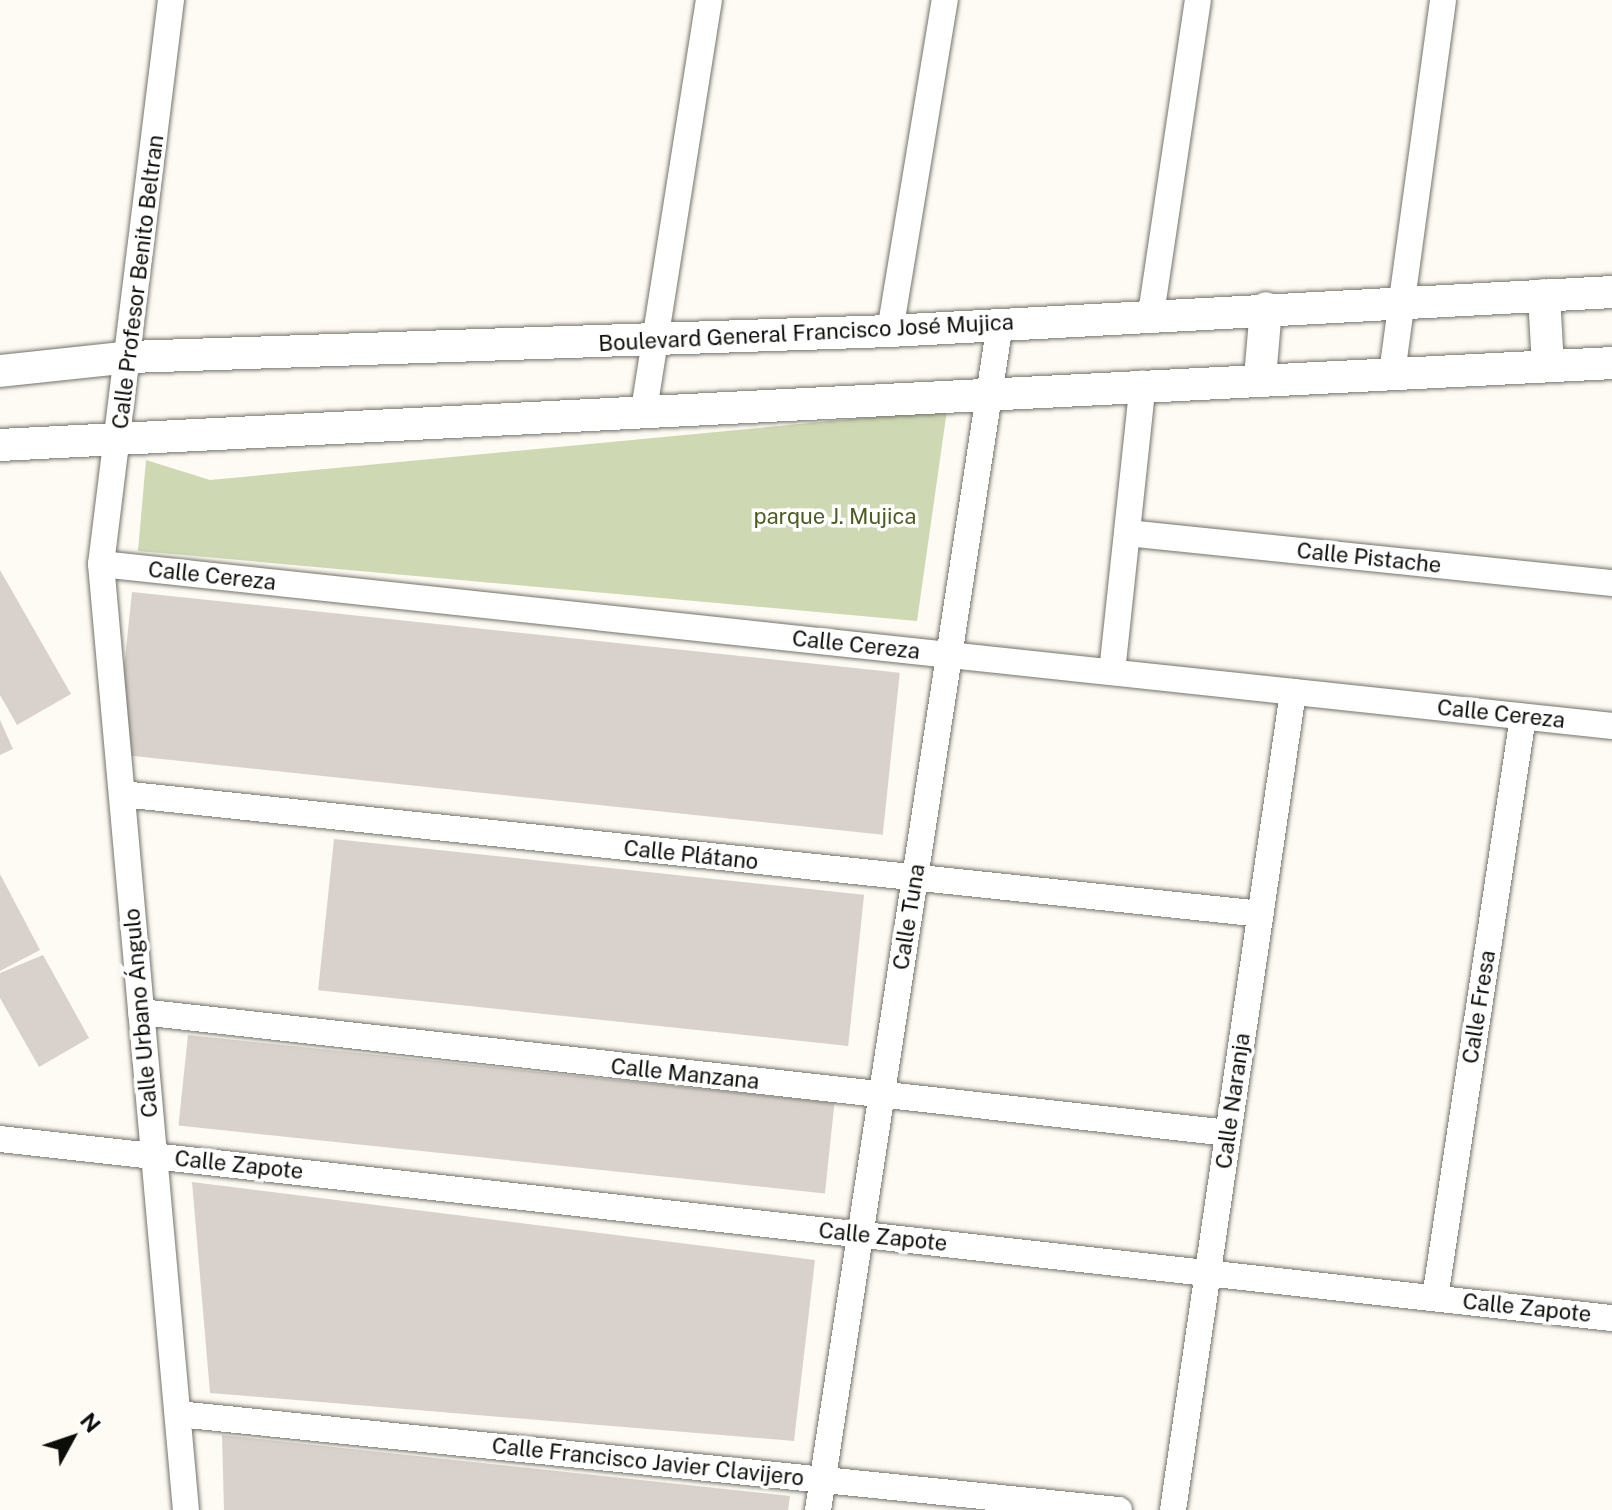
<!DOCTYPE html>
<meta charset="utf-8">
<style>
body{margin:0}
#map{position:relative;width:1612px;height:1510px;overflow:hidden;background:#fdfbf3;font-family:"Public Sans",sans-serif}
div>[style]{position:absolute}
.green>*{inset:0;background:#ced8b3}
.building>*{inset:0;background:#d9d2cc;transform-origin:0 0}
.roads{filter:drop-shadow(0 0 2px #74736b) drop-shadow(0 0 2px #74736b)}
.minor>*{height:26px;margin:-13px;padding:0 13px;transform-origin:13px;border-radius:13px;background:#fff}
.tertiary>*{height:32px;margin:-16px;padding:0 16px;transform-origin:16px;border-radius:16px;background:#fff}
span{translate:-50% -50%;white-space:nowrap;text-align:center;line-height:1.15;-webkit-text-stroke:7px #fff;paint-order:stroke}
.street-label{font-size:22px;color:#0c0c09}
.park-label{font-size:22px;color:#4e5b21}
.north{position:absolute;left:32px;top:1398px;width:80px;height:80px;-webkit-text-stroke:6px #fff;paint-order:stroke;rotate:50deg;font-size:22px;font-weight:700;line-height:32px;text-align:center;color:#0c0c09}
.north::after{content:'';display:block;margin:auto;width:28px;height:36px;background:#0c0c09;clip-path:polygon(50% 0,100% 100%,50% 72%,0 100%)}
</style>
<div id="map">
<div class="green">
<i style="clip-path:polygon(947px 410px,917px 621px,138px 551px,146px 460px,210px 480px)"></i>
</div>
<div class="building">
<i style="clip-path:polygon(0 570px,71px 694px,17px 725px,0 695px)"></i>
<i style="left:132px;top:592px;width:772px;height:163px;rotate:6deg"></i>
<i style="clip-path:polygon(0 720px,13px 749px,0 755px)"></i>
<i style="left:334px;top:839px;width:533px;height:152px;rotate:6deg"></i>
<i style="clip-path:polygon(0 874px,40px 950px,0 971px)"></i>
<i style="clip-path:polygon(43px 955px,89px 1038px,39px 1067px,0 998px,0 973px)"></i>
<i style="left:188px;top:1035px;width:650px;height:91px;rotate:6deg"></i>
<i style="clip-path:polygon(192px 1182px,815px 1260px,794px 1441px,210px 1393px)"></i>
<i style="clip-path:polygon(222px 1435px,790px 1496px,788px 1510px,224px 1510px)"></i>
</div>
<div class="roads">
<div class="minor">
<i style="left:171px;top:0;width:568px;rotate:97.07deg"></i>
<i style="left:101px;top:564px;width:950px;rotate:84.87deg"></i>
<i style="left:1151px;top:314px;width:317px;rotate:-81.5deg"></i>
<i style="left:890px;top:331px;width:336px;rotate:-80.6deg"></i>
<i style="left:1392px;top:373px;width:376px;rotate:-82.2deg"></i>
<i style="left:644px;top:410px;width:415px;rotate:-81deg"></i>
<i style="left:1127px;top:533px;width:488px;rotate:5.9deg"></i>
<i style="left:101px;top:564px;width:1520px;rotate:6.12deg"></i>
<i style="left:1112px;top:672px;width:290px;rotate:-83.9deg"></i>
<i style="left:122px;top:794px;width:1145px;rotate:6.01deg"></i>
<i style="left:141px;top:1012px;width:1094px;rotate:6.35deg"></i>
<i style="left:0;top:1139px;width:1622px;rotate:6.34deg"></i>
<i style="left:1435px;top:1298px;width:588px;rotate:-81.39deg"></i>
<i style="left:178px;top:1414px;width:946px;rotate:5.83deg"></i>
<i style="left:818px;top:1510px;width:1200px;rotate:-81.28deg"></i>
<i style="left:1173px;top:1510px;width:827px;rotate:-81.65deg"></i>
</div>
<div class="tertiary">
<i style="left:1544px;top:295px;width:71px;rotate:86.8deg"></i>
<i style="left:0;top:371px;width:131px;rotate:-6.1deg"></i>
<i style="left:130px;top:357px;width:760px;rotate:-1.96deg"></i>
<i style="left:890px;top:331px;width:723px;rotate:-3.09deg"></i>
<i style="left:1260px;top:378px;width:70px;rotate:-85.1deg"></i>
<i style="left:0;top:445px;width:1614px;rotate:-2.91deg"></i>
</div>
</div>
<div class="street-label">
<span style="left:138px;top:282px;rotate:-83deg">Calle Profesor Benito Beltran</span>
<span style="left:806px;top:333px;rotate:-3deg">Boulevard General Francisco José Mujica</span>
<span style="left:1369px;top:558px;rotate:6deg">Calle Pistache</span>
<span style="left:212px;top:576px;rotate:6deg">Calle Cereza</span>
<span style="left:856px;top:645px;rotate:6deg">Calle Cereza</span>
<span style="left:1501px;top:714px;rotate:6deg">Calle Cereza</span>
<span style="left:691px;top:855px;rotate:6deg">Calle Plátano</span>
<span style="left:909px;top:917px;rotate:-81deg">Calle Tuna</span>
<span style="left:1479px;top:1007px;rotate:-81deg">Calle Fresa</span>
<span style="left:141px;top:1013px;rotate:-95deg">Calle Urbano Ángulo</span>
<span style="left:685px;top:1074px;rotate:6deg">Calle Manzana</span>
<span style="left:1233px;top:1101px;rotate:-82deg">Calle Naranja</span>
<span style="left:239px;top:1165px;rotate:6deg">Calle Zapote</span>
<span style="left:883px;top:1237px;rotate:6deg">Calle Zapote</span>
<span style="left:1527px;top:1308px;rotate:6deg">Calle Zapote</span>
<span style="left:648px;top:1462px;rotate:6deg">Calle Francisco Javier Clavijero</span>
</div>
<div class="park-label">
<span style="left:835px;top:517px">parque J. Mujica</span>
</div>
<div class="north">N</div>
</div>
